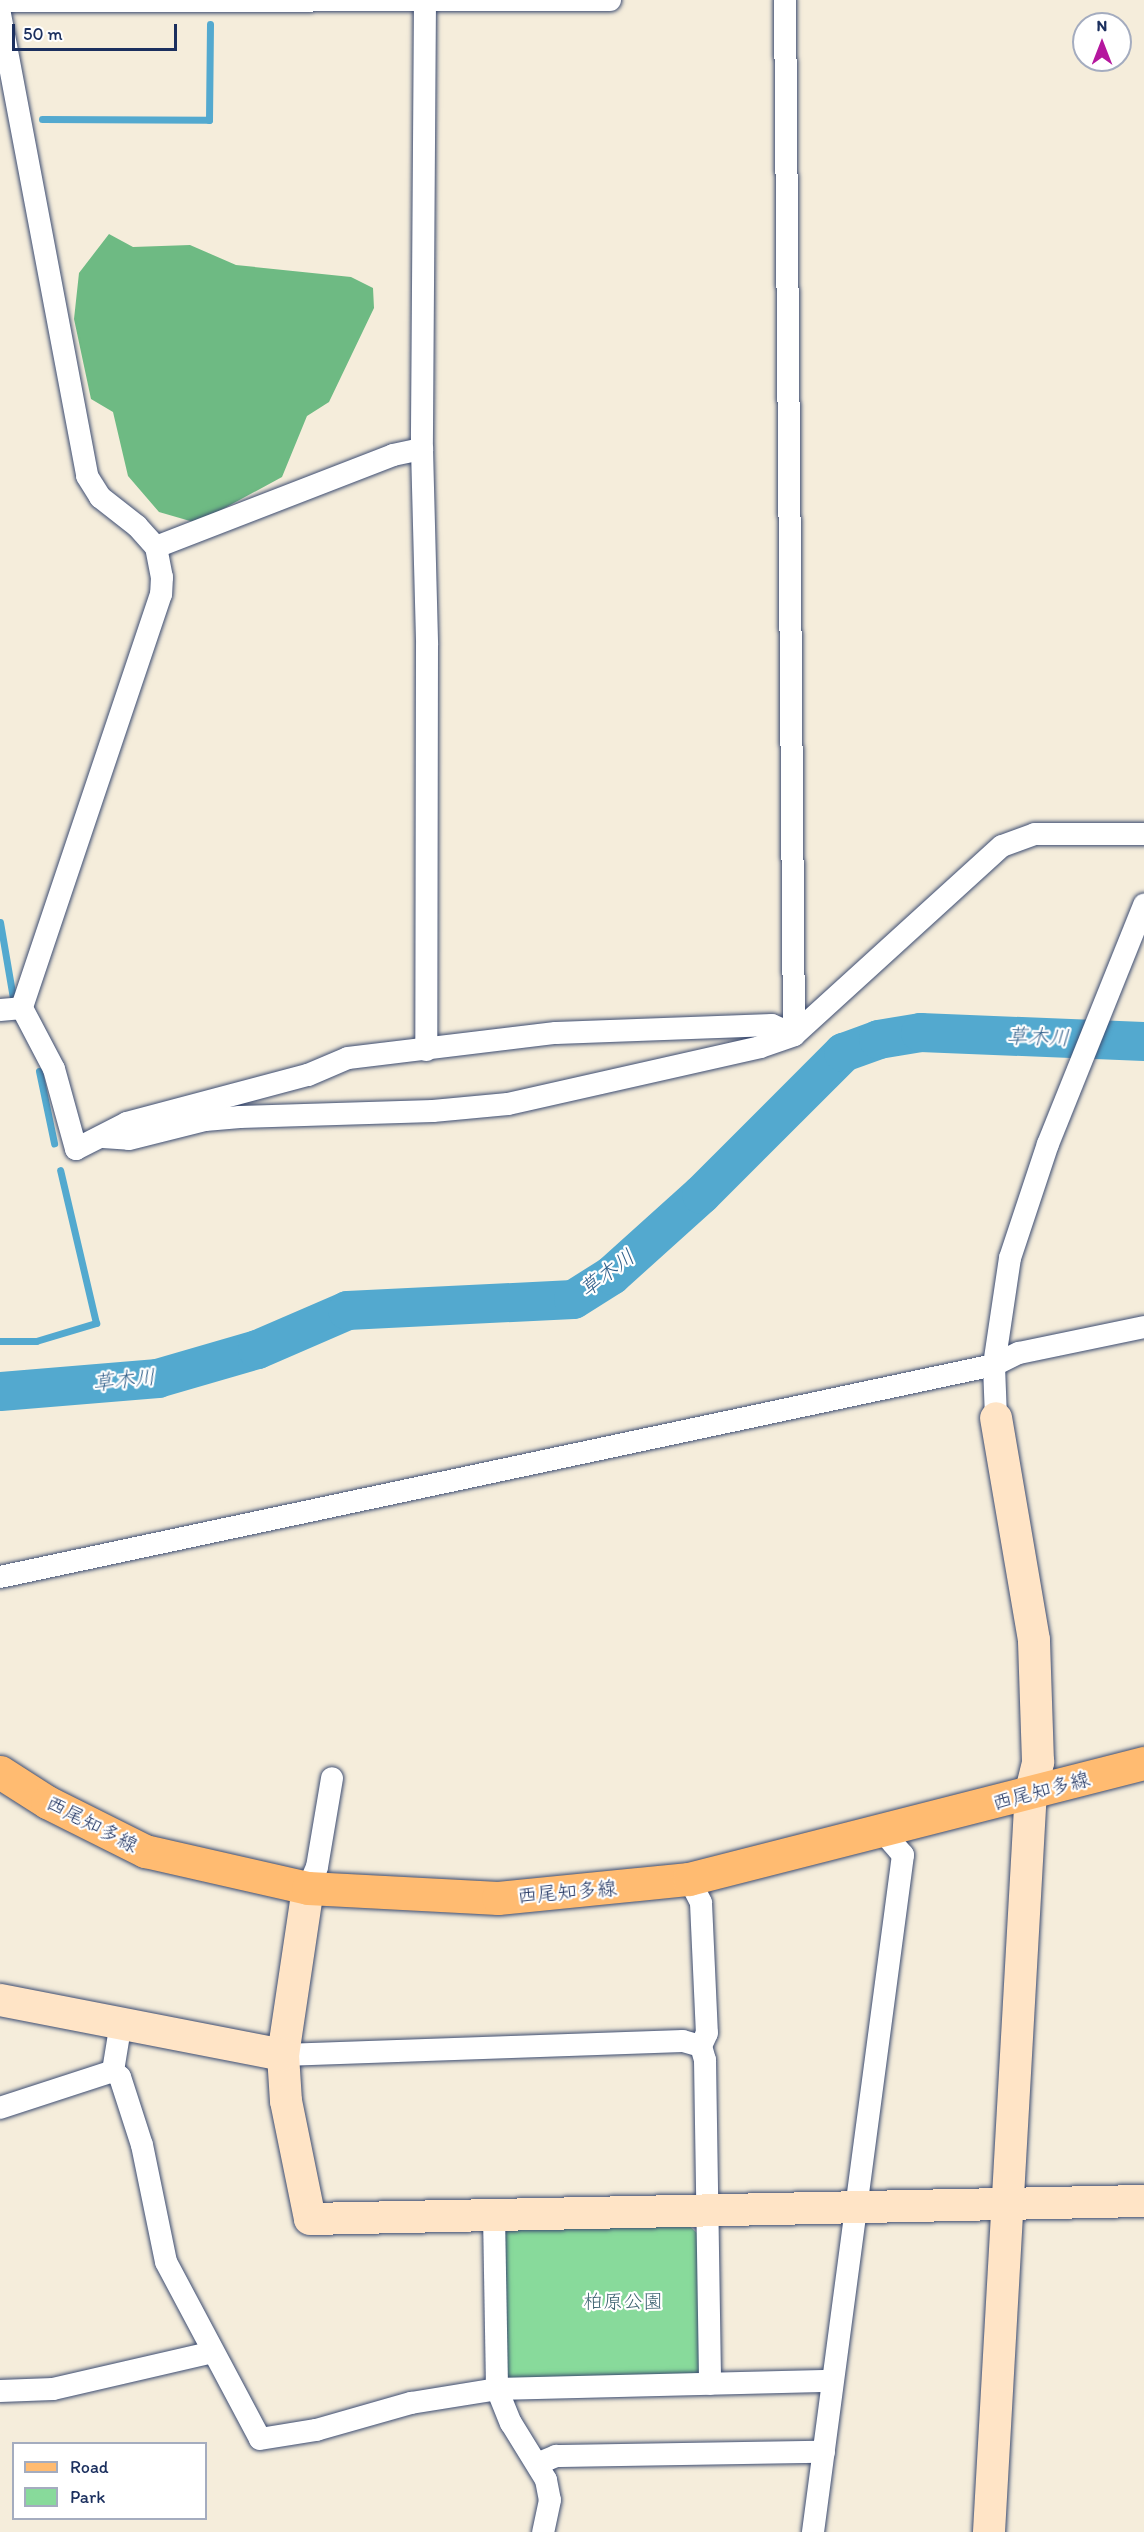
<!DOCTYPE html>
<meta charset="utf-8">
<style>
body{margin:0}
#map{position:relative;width:1144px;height:2532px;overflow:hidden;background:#f5eddb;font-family:Itim,"Klee One",sans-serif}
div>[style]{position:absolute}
.green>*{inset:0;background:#88da9b}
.forest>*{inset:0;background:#6eba83}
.stream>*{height:7px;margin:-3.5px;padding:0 3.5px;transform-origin:3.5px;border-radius:3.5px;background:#53a9cf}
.river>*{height:39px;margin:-19.5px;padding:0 19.5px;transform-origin:19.5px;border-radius:19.5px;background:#53a9cf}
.roads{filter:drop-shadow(0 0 2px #3c4c71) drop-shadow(0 0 2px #3c4c71)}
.street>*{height:22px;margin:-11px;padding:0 11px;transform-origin:11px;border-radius:11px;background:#fff}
.secondary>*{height:32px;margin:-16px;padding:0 16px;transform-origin:16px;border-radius:16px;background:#ffe4c6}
.primary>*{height:33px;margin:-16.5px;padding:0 16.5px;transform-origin:16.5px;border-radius:16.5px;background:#ffbb71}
span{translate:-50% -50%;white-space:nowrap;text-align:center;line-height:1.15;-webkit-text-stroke:4.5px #fff;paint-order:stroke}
.street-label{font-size:20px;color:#1b2f5e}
.park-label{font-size:20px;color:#3c6270}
.water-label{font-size:21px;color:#31608b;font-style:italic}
.legend{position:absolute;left:12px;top:2442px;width:195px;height:78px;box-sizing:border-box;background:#fff;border:2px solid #a4acbf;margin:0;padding:8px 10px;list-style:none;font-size:18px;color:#1b2f5e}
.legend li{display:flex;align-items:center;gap:12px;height:30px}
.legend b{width:30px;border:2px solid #a4acbf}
.north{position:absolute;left:1072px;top:12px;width:60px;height:60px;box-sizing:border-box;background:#fff;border:2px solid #a4acbf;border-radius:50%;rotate:0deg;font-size:16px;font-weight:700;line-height:24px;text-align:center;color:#1b2f5e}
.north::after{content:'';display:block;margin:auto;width:21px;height:27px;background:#b5179e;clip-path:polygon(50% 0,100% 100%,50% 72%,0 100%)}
.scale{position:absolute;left:12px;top:24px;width:165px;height:27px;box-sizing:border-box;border:3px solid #1b2f5e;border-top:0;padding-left:8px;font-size:18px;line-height:21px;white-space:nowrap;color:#1b2f5e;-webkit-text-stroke:4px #fff;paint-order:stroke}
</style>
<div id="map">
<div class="green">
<i style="clip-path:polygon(680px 2217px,700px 2236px,710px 2384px,503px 2380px,500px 2228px)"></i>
</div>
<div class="forest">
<i style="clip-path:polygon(109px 234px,133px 247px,190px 245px,236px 265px,351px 277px,373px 288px,374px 308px,329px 402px,307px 416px,282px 477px,197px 523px,159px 512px,128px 476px,113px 412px,91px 399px,74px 319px,79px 273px)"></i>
</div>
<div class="stream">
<i style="left:42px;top:119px;width:167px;rotate:0.3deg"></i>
<i style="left:209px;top:120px;width:96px;rotate:-89.4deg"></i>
<i style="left:0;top:922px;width:77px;rotate:80.3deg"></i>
<i style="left:39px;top:1071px;width:74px;rotate:78.2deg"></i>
<i style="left:0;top:1341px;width:36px"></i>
<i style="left:36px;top:1341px;width:63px;rotate:-16.7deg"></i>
<i style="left:96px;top:1323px;width:157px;rotate:-103.2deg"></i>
</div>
<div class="river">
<i style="left:0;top:1391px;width:158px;rotate:-4.7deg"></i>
<i style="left:157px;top:1378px;width:104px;rotate:-16.2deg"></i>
<i style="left:257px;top:1349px;width:98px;rotate:-23.4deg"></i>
<i style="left:347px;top:1310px;width:226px;rotate:-2.8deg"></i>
<i style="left:573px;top:1299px;width:45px;rotate:-32.3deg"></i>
<i style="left:611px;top:1275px;width:121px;rotate:-42deg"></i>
<i style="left:701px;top:1194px;width:201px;rotate:-45deg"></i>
<i style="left:843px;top:1052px;width:37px;rotate:-20deg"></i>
<i style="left:878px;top:1039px;width:43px;rotate:-9.5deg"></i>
<i style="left:920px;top:1032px;width:224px;rotate:2.3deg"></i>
</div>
<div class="roads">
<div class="street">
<i style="left:425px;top:0;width:449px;rotate:90.4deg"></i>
<i style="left:422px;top:449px;width:196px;rotate:88.5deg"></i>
<i style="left:427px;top:645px;width:405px;rotate:90.1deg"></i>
<i style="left:785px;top:0;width:1035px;rotate:89.5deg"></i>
<i style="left:0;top:1px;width:610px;rotate:-0.09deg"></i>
<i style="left:0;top:14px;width:470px;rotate:79.3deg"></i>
<i style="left:87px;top:476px;width:25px;rotate:58deg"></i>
<i style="left:100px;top:497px;width:47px;rotate:38.1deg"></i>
<i style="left:137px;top:526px;width:28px;rotate:48deg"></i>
<i style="left:156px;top:547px;width:31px;rotate:79deg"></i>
<i style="left:162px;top:577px;width:17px;rotate:93deg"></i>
<i style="left:161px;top:594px;width:437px;rotate:108.6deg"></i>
<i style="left:22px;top:1008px;width:69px;rotate:62.3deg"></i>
<i style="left:54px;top:1069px;width:83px;rotate:74.6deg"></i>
<i style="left:76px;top:1149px;width:57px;rotate:-27deg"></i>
<i style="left:127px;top:1123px;width:187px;rotate:-14.9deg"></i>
<i style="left:308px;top:1075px;width:43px;rotate:-23deg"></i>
<i style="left:348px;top:1058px;width:209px;rotate:-6.9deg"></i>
<i style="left:556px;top:1033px;width:216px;rotate:-2.1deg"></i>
<i style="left:772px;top:1025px;width:24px;rotate:24deg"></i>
<i style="left:156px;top:547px;width:254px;rotate:-21.2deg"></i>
<i style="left:393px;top:455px;width:30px;rotate:-12deg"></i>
<i style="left:0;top:1010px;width:22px;rotate:-5deg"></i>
<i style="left:103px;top:1137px;width:26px;rotate:4deg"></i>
<i style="left:129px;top:1139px;width:78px;rotate:-14deg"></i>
<i style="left:205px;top:1120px;width:35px;rotate:-5deg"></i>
<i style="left:240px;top:1117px;width:193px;rotate:-1.8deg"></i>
<i style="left:433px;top:1111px;width:75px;rotate:-5.3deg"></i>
<i style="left:508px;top:1104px;width:258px;rotate:-12.7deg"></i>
<i style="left:760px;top:1047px;width:36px;rotate:-19deg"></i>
<i style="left:794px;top:1035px;width:281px;rotate:-42.3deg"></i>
<i style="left:1002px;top:846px;width:35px;rotate:-20deg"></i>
<i style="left:1035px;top:834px;width:109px"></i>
<i style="left:996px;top:1418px;width:53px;rotate:-92.2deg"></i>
<i style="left:994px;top:1365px;width:108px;rotate:-81.5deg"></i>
<i style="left:1010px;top:1258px;width:120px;rotate:-71.6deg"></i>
<i style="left:1048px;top:1144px;width:258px;rotate:-68.1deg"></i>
<i style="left:0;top:1577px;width:1016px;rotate:-12.04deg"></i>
<i style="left:994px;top:1365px;width:28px;rotate:-26deg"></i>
<i style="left:1019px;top:1353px;width:128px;rotate:-11.7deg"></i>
<i style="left:689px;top:1879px;width:27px;rotate:63deg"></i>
<i style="left:701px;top:1903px;width:130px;rotate:87.4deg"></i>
<i style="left:707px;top:2033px;width:14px;rotate:115deg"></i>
<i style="left:701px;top:2046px;width:15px;rotate:74deg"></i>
<i style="left:705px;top:2060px;width:324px;rotate:89.1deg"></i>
<i style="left:308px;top:1888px;width:23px;rotate:-67deg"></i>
<i style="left:317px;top:1867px;width:90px;rotate:-80.4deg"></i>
<i style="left:283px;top:2055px;width:400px;rotate:-2deg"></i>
<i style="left:683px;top:2041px;width:19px;rotate:16deg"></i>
<i style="left:113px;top:2071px;width:9px;rotate:41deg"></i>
<i style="left:120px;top:2077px;width:71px;rotate:72.1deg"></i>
<i style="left:142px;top:2145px;width:119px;rotate:78.4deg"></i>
<i style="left:166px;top:2262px;width:200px;rotate:62deg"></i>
<i style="left:260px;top:2439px;width:57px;rotate:-9.1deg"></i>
<i style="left:316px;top:2430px;width:99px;rotate:-15.9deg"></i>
<i style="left:411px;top:2403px;width:87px;rotate:-9.2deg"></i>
<i style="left:497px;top:2389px;width:37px;rotate:68deg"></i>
<i style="left:511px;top:2423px;width:67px;rotate:58.4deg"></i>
<i style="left:546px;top:2480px;width:20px;rotate:79deg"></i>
<i style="left:550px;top:2500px;width:33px;rotate:102deg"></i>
<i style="left:113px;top:2071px;width:50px;rotate:-80.7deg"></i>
<i style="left:0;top:2108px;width:119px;rotate:-18.1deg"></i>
<i style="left:494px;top:2215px;width:174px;rotate:89deg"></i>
<i style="left:497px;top:2389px;width:335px;rotate:-1.4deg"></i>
<i style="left:0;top:2391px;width:53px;rotate:-2.2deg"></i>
<i style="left:53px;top:2389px;width:164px;rotate:-13deg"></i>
<i style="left:537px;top:2464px;width:21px;rotate:-23deg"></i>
<i style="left:556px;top:2456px;width:268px;rotate:-0.9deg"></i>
<i style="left:813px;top:2532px;width:683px;rotate:-82.43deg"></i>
<i style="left:903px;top:1855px;width:32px;rotate:-131deg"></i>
</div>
<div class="secondary">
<i style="left:308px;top:1888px;width:169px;rotate:98.5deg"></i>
<i style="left:283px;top:2055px;width:46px;rotate:86.3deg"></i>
<i style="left:286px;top:2101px;width:120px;rotate:78.5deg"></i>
<i style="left:310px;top:2219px;width:834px;rotate:-1.24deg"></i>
<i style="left:0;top:2000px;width:288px;rotate:11deg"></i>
<i style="left:989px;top:2532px;width:742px;rotate:-86.76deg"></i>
<i style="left:1031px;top:1791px;width:30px;rotate:-76deg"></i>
<i style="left:1038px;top:1762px;width:122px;rotate:-91.9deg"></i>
<i style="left:1034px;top:1640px;width:225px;rotate:-99.7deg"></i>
</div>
<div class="primary">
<i style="left:0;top:1772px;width:56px;rotate:32.6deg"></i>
<i style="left:47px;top:1802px;width:110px;rotate:26.6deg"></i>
<i style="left:145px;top:1851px;width:167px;rotate:12.8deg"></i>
<i style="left:308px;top:1888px;width:190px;rotate:3deg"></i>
<i style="left:498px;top:1898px;width:192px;rotate:-5.7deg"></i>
<i style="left:689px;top:1879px;width:470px;rotate:-14.3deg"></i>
</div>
</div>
<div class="street-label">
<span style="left:1041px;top:1791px;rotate:-15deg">西尾知多線</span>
<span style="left:92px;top:1824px;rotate:27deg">西尾知多線</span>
<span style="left:567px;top:1892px;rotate:-5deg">西尾知多線</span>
</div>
<div class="park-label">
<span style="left:623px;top:2301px">柏原公園</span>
</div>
<div class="water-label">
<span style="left:1038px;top:1037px;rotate:2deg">草木川</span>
<span style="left:607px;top:1273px;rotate:-37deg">草木川</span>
<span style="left:124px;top:1380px;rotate:-6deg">草木川</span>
</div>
<ul class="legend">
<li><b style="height:8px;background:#ffbb71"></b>Road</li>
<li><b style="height:16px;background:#88da9b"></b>Park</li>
</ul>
<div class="north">N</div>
<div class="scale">50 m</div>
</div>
